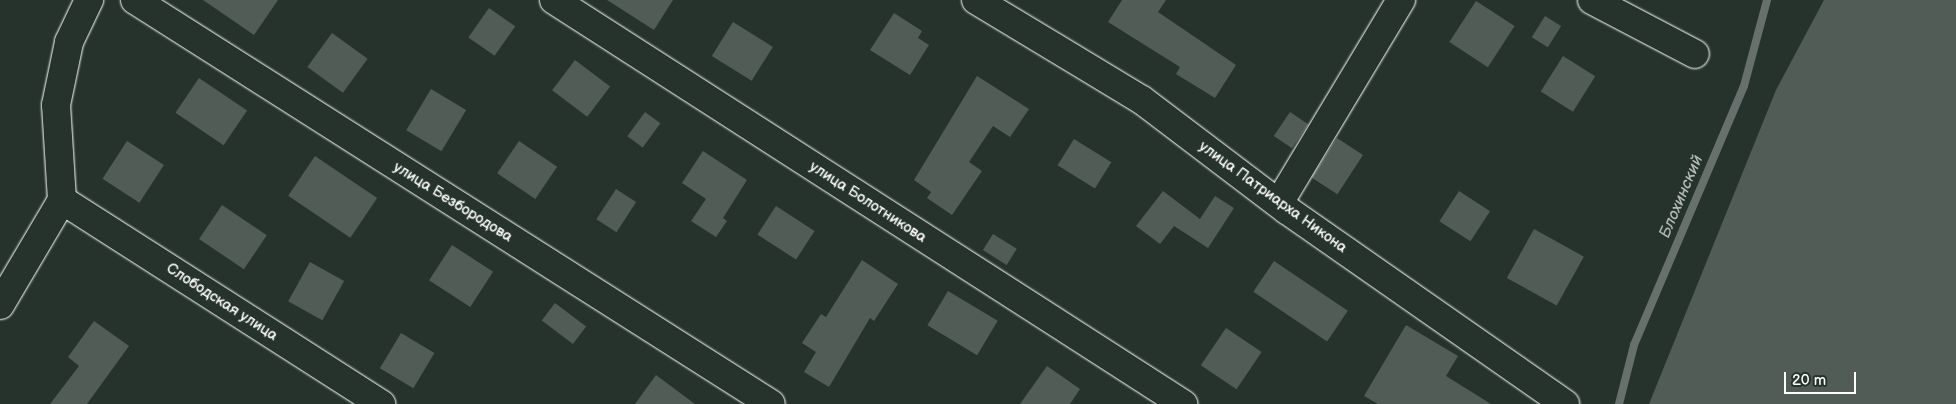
<!DOCTYPE html>
<meta charset="utf-8">
<style>
body{margin:0}
#map{position:relative;width:1956px;height:404px;overflow:hidden;background:#26332d;font-family:"Balsamiq Sans",sans-serif}
div>[style]{position:absolute}
.stream>*{height:8px;margin:-4px;padding:0 4px;transform-origin:4px;border-radius:4px;background:#67706c}
.building>*{inset:0;background:#515c57;transform-origin:0 0}
.roads{filter:drop-shadow(0 0 1px #fff) drop-shadow(0 0 1px #fff)}
.minor>*{height:28px;margin:-14px;padding:0 14px;transform-origin:14px;border-radius:14px;background:#26332d}
span{translate:-50% -50%;white-space:nowrap;text-align:center;line-height:1.15;-webkit-text-stroke:4px #26332d;paint-order:stroke}
.street-label{font-size:15px;color:#fff}
.water-label{font-size:16px;color:#b3b8b6;font-style:italic}
.scale{position:absolute;left:1784px;top:372px;width:72px;height:22px;box-sizing:border-box;border:2px solid #fff;border-top:0;padding-left:6px;font-size:15px;line-height:18px;white-space:nowrap;color:#fff;-webkit-text-stroke:4px #26332d;paint-order:stroke}
</style>
<div id="map">
<div class="stream">
<i style="left:1619px;top:404px;width:61px;rotate:-75.7deg"></i>
<i style="left:1634px;top:345px;width:281px;rotate:-67deg"></i>
<i style="left:1744px;top:86px;width:89px;rotate:-75deg"></i>
</div>
<div class="building">
<i style="clip-path:polygon(203px 0,278px 0,254px 35px)"></i>
<i style="clip-path:polygon(607px 0,673px 0,654px 30px)"></i>
<i style="clip-path:polygon(1122px 0,1166px 0,1158px 12px,1236px 65px,1215px 98px,1176px 74px,1180px 67px,1108px 22px)"></i>
<i style="clip-path:polygon(1824px 0,1956px 0,1956px 404px,1649px 404px,1776px 90px)"></i>
<i style="left:1476px;top:1px;width:46px;height:49px;rotate:33deg"></i>
<i style="left:489px;top:8px;width:32px;height:36px;rotate:35deg"></i>
<i style="clip-path:polygon(894px 13px,922px 31px,918px 38px,929px 45px,910px 75px,870px 50px)"></i>
<i style="left:1545px;top:16px;width:19px;height:25px;rotate:32deg"></i>
<i style="left:733px;top:22px;width:47px;height:40px;rotate:32deg"></i>
<i style="left:332px;top:33px;width:44px;height:42px;rotate:36deg"></i>
<i style="left:1563px;top:56px;width:38px;height:42px;rotate:32deg"></i>
<i style="left:575px;top:60px;width:44px;height:38px;rotate:37deg"></i>
<i style="clip-path:polygon(977px 76px,1029px 109px,1010px 137px,993px 126px,969px 162px,982px 171px,952px 215px,927px 198px,931px 192px,914px 180px)"></i>
<i style="left:199px;top:78px;width:58px;height:42px;rotate:34deg"></i>
<i style="left:431px;top:89px;width:41px;height:48px;rotate:31deg"></i>
<i style="left:645px;top:112px;width:19px;height:30px;rotate:36deg"></i>
<i style="left:1290px;top:112px;width:22px;height:29px;rotate:34deg"></i>
<i style="left:1337px;top:138px;width:31px;height:47px;rotate:33deg"></i>
<i style="left:1074px;top:139px;width:44px;height:31px;rotate:32deg"></i>
<i style="left:127px;top:141px;width:44px;height:45px;rotate:33deg"></i>
<i style="left:519px;top:141px;width:46px;height:39px;rotate:34deg"></i>
<i style="clip-path:polygon(703px 151px,747px 180px,723px 218px,727px 221px,716px 237px,691px 221px,706px 199px,682px 183px)"></i>
<i style="left:315px;top:156px;width:75px;height:48px;rotate:34deg"></i>
<i style="left:616px;top:189px;width:24px;height:36px;rotate:33deg"></i>
<i style="clip-path:polygon(1163px 191px,1200px 219px,1215px 196px,1234px 208px,1208px 248px,1174px 226px,1160px 244px,1136px 226px)"></i>
<i style="left:1459px;top:191px;width:37px;height:36px;rotate:33deg"></i>
<i style="left:222px;top:205px;width:54px;height:41px;rotate:34deg"></i>
<i style="left:776px;top:206px;width:46px;height:34px;rotate:33deg"></i>
<i style="left:1534px;top:229px;width:57px;height:56px;rotate:29deg"></i>
<i style="left:993px;top:234px;width:28px;height:19px;rotate:32deg"></i>
<i style="left:452px;top:245px;width:49px;height:42px;rotate:33deg"></i>
<i style="clip-path:polygon(862px 260px,898px 284px,874px 321px,870px 318px,829px 387px,804px 372px,816px 352px,802px 343px,821px 314px,826px 317px)"></i>
<i style="left:1274px;top:261px;width:89px;height:37px;rotate:34deg"></i>
<i style="left:310px;top:262px;width:39px;height:45px;rotate:29deg"></i>
<i style="left:948px;top:291px;width:58px;height:40px;rotate:31deg"></i>
<i style="left:555px;top:303px;width:39px;height:22px;rotate:37deg"></i>
<i style="clip-path:polygon(94px 321px,129px 346px,87px 404px,50px 404px,79px 366px,68px 357px)"></i>
<i style="clip-path:polygon(1406px 325px,1458px 356px,1446px 376px,1491px 404px,1378px 404px,1364px 396px)"></i>
<i style="left:1226px;top:328px;width:43px;height:45px;rotate:34deg"></i>
<i style="left:401px;top:333px;width:39px;height:41px;rotate:31deg"></i>
<i style="clip-path:polygon(1047px 366px,1080px 389px,1070px 404px,1020px 404px)"></i>
<i style="clip-path:polygon(656px 375px,695px 404px,635px 404px)"></i>
</div>
<div class="roads">
<div class="minor">
<i style="left:135px;top:0;width:753px;rotate:32.42deg"></i>
<i style="left:554px;top:0;width:748px;rotate:32.71deg"></i>
<i style="left:976px;top:0;width:194px;rotate:31.1deg"></i>
<i style="left:1142px;top:100px;width:182px;rotate:37.2deg"></i>
<i style="left:1287px;top:210px;width:339px;rotate:34.9deg"></i>
<i style="left:1592px;top:0;width:116px;rotate:27.7deg"></i>
<i style="left:62px;top:200px;width:379px;rotate:32.6deg"></i>
<i style="left:1279px;top:203px;width:237px;rotate:-59deg"></i>
<i style="left:0;top:305px;width:122px;rotate:-59.4deg"></i>
<i style="left:62px;top:200px;width:95px;rotate:-93.6deg"></i>
<i style="left:56px;top:105px;width:64px;rotate:-78.3deg"></i>
<i style="left:69px;top:42px;width:47px;rotate:-64.5deg"></i>
</div>
</div>
<div class="street-label">
<span style="left:1273px;top:197px;rotate:36deg">улица Патриарха Никона</span>
<span style="left:453px;top:202px;rotate:32deg">улица Безбородова</span>
<span style="left:868px;top:202px;rotate:33deg">улица Болотникова</span>
<span style="left:222px;top:302px;rotate:33deg">Слободская улица</span>
</div>
<div class="water-label">
<span style="left:1682px;top:197px;rotate:-67deg">Блохинский</span>
</div>
<div class="scale">20 m</div>
</div>
